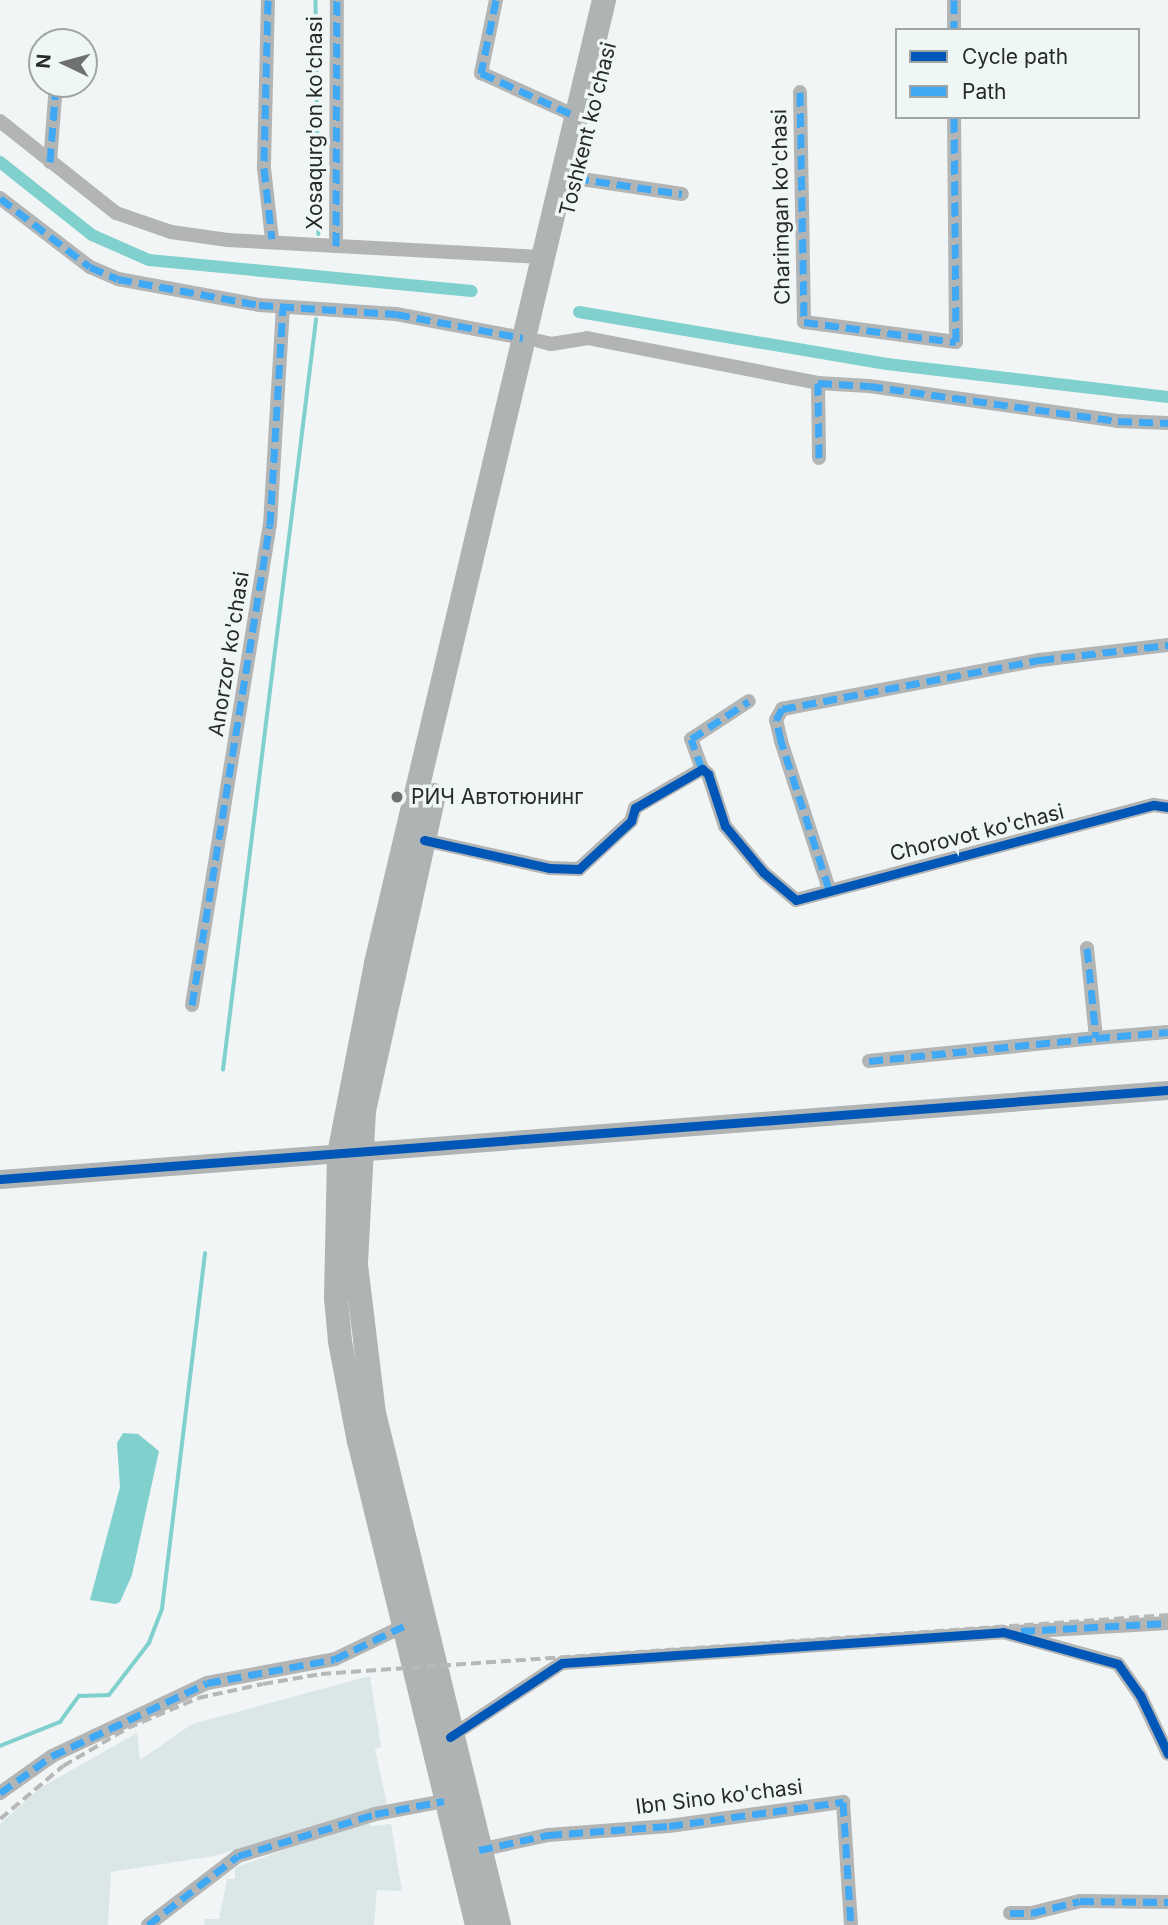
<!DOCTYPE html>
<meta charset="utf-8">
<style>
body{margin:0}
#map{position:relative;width:1168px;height:1925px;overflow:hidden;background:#f1f5f5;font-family:Inter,sans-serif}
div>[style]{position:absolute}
.built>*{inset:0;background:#dbe6e6}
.water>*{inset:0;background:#80d0ce}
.stream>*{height:3.5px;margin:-1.75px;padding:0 1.75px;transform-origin:1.75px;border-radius:1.75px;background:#80d0ce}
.canal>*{height:12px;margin:-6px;padding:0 6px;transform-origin:6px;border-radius:6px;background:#80d0ce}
.street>*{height:14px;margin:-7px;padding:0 7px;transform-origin:7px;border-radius:7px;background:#b3b4b4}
.secondary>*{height:19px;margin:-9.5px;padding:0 9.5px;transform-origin:9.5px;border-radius:9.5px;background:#b1b4b4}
.highway>*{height:24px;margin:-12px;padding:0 12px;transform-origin:12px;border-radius:12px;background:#b0b3b3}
.rail>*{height:3.5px;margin-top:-1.75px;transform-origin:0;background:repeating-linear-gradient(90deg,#b6b9b8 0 10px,transparent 0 15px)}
.quiet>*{height:7px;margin-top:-3.5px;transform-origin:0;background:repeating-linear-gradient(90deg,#3fa9f5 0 14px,transparent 0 21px)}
.cycleway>*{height:9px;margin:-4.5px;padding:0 4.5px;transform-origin:4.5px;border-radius:4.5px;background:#0057b8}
.dots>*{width:19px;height:19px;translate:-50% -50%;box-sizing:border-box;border:4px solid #eff7f6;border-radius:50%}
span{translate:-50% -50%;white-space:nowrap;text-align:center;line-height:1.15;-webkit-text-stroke:7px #eff7f6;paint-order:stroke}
.street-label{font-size:21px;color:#272a29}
.poi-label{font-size:21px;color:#272a29}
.left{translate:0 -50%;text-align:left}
.legend{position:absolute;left:895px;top:28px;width:245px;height:91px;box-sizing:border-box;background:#eff7f6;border:2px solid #9fa5a4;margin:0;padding:9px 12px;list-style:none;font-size:21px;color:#272a29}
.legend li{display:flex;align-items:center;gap:14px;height:35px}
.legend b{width:35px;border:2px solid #9fa5a4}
.north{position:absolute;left:28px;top:28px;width:70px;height:70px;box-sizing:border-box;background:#eff7f6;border:2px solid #9fa5a4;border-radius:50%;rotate:275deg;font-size:19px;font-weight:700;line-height:28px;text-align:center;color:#272a29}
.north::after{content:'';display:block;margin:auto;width:24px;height:32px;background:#6e7170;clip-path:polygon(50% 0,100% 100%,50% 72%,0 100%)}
</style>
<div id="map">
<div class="built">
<i style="clip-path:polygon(370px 1676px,381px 1747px,375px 1749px,387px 1804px,214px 1856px,111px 1872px,108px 1925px,0 1925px,0 1824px,40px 1788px,137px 1733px,140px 1760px,192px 1724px)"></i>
<i style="clip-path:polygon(366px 1820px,371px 1826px,391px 1824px,402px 1891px,377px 1890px,374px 1925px,204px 1925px,205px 1919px,219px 1919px,227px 1879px,235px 1879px,235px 1868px)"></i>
</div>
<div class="water">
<i style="clip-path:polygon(123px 1433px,138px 1434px,159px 1451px,132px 1575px,120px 1602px,115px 1604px,90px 1600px,120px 1487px,117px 1443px)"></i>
</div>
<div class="stream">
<i style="left:316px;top:0;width:234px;rotate:89.3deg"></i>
<i style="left:223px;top:1070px;width:756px;rotate:-82.93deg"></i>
<i style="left:0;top:1746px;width:65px;rotate:-21.8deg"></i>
<i style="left:60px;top:1722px;width:32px;rotate:-54deg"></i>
<i style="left:79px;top:1696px;width:30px;rotate:-2deg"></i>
<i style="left:109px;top:1695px;width:66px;rotate:-52.4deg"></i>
<i style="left:149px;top:1643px;width:36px;rotate:-69deg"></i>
<i style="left:162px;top:1609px;width:358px;rotate:-83.1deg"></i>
</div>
<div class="canal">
<i style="left:0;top:162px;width:117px;rotate:38.4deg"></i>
<i style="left:92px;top:235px;width:62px;rotate:23.7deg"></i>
<i style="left:149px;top:260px;width:324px;rotate:5.5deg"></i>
<i style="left:579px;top:312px;width:312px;rotate:9.6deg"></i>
<i style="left:887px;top:364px;width:283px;rotate:6.7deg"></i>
</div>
<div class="street">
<i style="left:268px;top:0;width:168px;rotate:91.4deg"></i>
<i style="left:264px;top:168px;width:71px;rotate:83.6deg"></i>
<i style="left:496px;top:0;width:75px;rotate:101.6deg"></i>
<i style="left:481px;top:73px;width:104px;rotate:24.4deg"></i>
<i style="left:954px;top:0;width:30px;rotate:90deg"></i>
<i style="left:800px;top:92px;width:230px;rotate:89deg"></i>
<i style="left:804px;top:322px;width:153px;rotate:7.5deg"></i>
<i style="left:956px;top:342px;width:225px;rotate:-90.5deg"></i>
<i style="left:0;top:121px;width:148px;rotate:38.4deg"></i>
<i style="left:116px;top:213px;width:58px;rotate:19.1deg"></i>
<i style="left:171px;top:232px;width:57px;rotate:8.1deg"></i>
<i style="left:227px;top:240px;width:315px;rotate:3.1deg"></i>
<i style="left:50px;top:162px;width:78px;rotate:-85.6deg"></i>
<i style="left:575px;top:178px;width:108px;rotate:8.5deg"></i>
<i style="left:0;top:198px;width:113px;rotate:37.5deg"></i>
<i style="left:90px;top:267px;width:30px;rotate:23deg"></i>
<i style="left:118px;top:279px;width:143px;rotate:10.4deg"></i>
<i style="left:259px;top:305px;width:137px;rotate:3.8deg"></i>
<i style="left:396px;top:314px;width:129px;rotate:10.7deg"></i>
<i style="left:336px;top:246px;width:246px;rotate:-89.8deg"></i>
<i style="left:539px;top:341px;width:12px;rotate:14deg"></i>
<i style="left:551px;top:344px;width:36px;rotate:-9deg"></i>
<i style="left:587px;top:338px;width:235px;rotate:11deg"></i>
<i style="left:818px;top:383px;width:51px;rotate:3.4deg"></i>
<i style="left:869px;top:386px;width:251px;rotate:8deg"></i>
<i style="left:1118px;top:421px;width:50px;rotate:2.3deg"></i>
<i style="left:818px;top:383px;width:75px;rotate:89.2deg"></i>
<i style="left:702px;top:769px;width:32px;rotate:-110deg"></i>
<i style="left:691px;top:739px;width:69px;rotate:-33.2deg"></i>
<i style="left:424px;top:840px;width:128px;rotate:12.6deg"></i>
<i style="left:549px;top:868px;width:30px;rotate:2deg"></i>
<i style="left:579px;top:869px;width:71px;rotate:-42.7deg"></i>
<i style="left:631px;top:821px;width:14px;rotate:-73deg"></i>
<i style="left:635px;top:808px;width:78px;rotate:-30.2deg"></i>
<i style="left:702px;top:769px;width:8px;rotate:40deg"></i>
<i style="left:708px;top:774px;width:55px;rotate:71.9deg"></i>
<i style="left:725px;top:826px;width:60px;rotate:50.4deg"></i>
<i style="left:763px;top:872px;width:43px;rotate:40.3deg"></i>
<i style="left:796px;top:900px;width:370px;rotate:-14.9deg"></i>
<i style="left:1154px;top:805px;width:14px;rotate:8deg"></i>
<i style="left:829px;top:889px;width:156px;rotate:-108deg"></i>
<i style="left:781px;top:741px;width:22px;rotate:-103deg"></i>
<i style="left:776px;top:720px;width:13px;rotate:-61deg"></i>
<i style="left:782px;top:709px;width:263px;rotate:-10.8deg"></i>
<i style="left:1040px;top:660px;width:129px;rotate:-6.7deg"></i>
<i style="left:1087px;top:948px;width:90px;rotate:84.3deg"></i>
<i style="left:1096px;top:1038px;width:72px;rotate:-4.8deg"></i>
<i style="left:192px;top:1005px;width:486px;rotate:-80.8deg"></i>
<i style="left:270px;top:525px;width:218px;rotate:-86.6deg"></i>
<i style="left:869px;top:1061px;width:228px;rotate:-5.8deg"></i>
<i style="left:1016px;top:1632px;width:152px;rotate:-3.4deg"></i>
<i style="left:450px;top:1737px;width:134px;rotate:-33.5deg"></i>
<i style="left:562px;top:1663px;width:442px;rotate:-4deg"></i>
<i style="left:1003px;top:1632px;width:119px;rotate:15.5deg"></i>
<i style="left:1118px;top:1664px;width:38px;rotate:55deg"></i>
<i style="left:1140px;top:1695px;width:65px;rotate:64.6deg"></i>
<i style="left:0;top:1793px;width:64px;rotate:-35.4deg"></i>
<i style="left:52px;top:1756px;width:171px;rotate:-25.2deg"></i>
<i style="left:207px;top:1683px;width:130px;rotate:-10.6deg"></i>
<i style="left:335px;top:1659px;width:76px;rotate:-25.6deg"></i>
<i style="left:479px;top:1850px;width:71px;rotate:-12.3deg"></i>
<i style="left:548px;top:1835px;width:121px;rotate:-4.3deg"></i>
<i style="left:669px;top:1826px;width:176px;rotate:-7.9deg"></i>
<i style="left:843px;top:1802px;width:123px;rotate:86.3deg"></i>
<i style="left:1010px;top:1913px;width:22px"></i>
<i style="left:1032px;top:1913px;width:49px;rotate:-14deg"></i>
<i style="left:1080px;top:1901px;width:88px;rotate:0.7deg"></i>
<i style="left:148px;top:1925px;width:113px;rotate:-37.5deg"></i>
<i style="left:238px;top:1856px;width:143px;rotate:-17deg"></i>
<i style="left:375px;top:1814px;width:70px;rotate:-10.7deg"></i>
</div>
<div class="secondary">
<i style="left:0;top:1179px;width:1171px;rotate:-4.36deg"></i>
</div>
<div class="highway">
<i style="left:434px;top:795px;width:323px;rotate:102.5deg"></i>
<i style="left:364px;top:1110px;width:155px;rotate:93deg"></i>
<i style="left:356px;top:1265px;width:149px;rotate:83.1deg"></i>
<i style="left:374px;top:1413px;width:527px;rotate:76.28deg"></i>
<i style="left:477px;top:1925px;width:497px;rotate:-103.7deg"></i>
<i style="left:359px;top:1442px;width:103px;rotate:-100.7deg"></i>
<i style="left:340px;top:1341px;width:43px;rotate:-95.3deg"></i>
<i style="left:336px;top:1298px;width:144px;rotate:-88.8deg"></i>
<i style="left:339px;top:1154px;width:195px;rotate:-79deg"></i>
<i style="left:376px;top:963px;width:990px;rotate:-76.68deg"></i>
</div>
<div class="rail">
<i style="left:0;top:1819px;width:82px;rotate:-40.1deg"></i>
<i style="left:63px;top:1766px;width:75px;rotate:-30.3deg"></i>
<i style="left:128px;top:1728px;width:76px;rotate:-23.2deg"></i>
<i style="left:198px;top:1698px;width:66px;rotate:-12.2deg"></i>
<i style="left:263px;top:1684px;width:59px;rotate:-9.8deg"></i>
<i style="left:321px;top:1674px;width:849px;rotate:-3.98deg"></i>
</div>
<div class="quiet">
<i style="left:268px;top:0;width:168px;rotate:91.4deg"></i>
<i style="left:264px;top:168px;width:71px;rotate:83.6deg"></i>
<i style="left:496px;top:0;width:75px;rotate:101.6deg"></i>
<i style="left:481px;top:73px;width:104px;rotate:24.4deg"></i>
<i style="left:954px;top:0;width:30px;rotate:90deg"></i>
<i style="left:800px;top:92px;width:230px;rotate:89deg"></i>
<i style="left:804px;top:322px;width:153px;rotate:7.5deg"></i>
<i style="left:956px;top:342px;width:225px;rotate:-90.5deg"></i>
<i style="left:50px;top:162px;width:78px;rotate:-85.6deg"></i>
<i style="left:575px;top:178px;width:108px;rotate:8.5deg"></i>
<i style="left:0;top:198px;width:113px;rotate:37.5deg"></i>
<i style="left:90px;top:267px;width:30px;rotate:23deg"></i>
<i style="left:118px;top:279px;width:143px;rotate:10.4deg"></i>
<i style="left:259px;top:305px;width:137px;rotate:3.8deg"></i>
<i style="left:396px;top:314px;width:129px;rotate:10.7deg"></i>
<i style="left:336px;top:246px;width:246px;rotate:-89.8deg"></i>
<i style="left:819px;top:458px;width:75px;rotate:-90.8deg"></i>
<i style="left:818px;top:383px;width:51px;rotate:3.4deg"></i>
<i style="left:869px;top:386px;width:251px;rotate:8deg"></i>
<i style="left:1118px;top:421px;width:50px;rotate:2.3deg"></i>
<i style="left:702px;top:769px;width:32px;rotate:-110deg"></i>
<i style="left:691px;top:739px;width:69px;rotate:-33.2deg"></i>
<i style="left:829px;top:889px;width:156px;rotate:-108deg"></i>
<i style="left:781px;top:741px;width:22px;rotate:-103deg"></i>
<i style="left:776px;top:720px;width:13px;rotate:-61deg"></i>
<i style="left:782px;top:709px;width:263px;rotate:-10.8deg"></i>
<i style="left:1040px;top:660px;width:129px;rotate:-6.7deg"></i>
<i style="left:1087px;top:948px;width:90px;rotate:84.3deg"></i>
<i style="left:1096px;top:1038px;width:72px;rotate:-4.8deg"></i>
<i style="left:192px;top:1005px;width:486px;rotate:-80.8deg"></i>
<i style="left:270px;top:525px;width:218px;rotate:-86.6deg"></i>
<i style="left:869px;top:1061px;width:228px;rotate:-5.8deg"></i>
<i style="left:1021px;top:1631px;width:147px;rotate:-3.1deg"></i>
<i style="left:0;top:1793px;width:64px;rotate:-35.4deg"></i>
<i style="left:52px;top:1756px;width:171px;rotate:-25.2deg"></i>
<i style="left:207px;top:1683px;width:130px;rotate:-10.6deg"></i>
<i style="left:335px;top:1659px;width:76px;rotate:-25.6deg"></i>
<i style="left:479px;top:1850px;width:71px;rotate:-12.3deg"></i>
<i style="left:548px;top:1835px;width:121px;rotate:-4.3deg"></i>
<i style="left:669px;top:1826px;width:176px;rotate:-7.9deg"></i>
<i style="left:843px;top:1802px;width:123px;rotate:86.3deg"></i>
<i style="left:1010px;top:1913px;width:22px"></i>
<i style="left:1032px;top:1913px;width:49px;rotate:-14deg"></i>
<i style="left:1080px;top:1901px;width:88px;rotate:0.7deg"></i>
<i style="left:148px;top:1925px;width:113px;rotate:-37.5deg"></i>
<i style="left:238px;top:1856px;width:143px;rotate:-17deg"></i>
<i style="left:375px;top:1814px;width:70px;rotate:-10.7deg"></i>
</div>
<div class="cycleway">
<i style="left:424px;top:840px;width:128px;rotate:12.6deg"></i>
<i style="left:549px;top:868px;width:30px;rotate:2deg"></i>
<i style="left:579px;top:869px;width:71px;rotate:-42.7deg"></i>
<i style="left:631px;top:821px;width:14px;rotate:-73deg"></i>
<i style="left:635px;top:808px;width:78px;rotate:-30.2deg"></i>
<i style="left:702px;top:769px;width:8px;rotate:40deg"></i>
<i style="left:708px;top:774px;width:55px;rotate:71.9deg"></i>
<i style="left:725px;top:826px;width:60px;rotate:50.4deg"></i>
<i style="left:763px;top:872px;width:43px;rotate:40.3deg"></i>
<i style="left:796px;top:900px;width:370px;rotate:-14.9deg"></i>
<i style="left:1154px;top:805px;width:14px;rotate:8deg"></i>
<i style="left:0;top:1179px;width:1171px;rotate:-4.36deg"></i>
<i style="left:450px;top:1737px;width:134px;rotate:-33.5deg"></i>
<i style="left:562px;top:1663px;width:442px;rotate:-4deg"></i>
<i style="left:1003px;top:1632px;width:119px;rotate:15.5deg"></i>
<i style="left:1118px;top:1664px;width:38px;rotate:55deg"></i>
<i style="left:1140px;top:1695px;width:65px;rotate:64.6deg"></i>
</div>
<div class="dots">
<i style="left:397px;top:797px;background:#6e7170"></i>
</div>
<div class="street-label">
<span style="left:315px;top:123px;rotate:-90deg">Xosaqurg'on ko'chasi</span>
<span style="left:588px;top:129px;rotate:-76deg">Toshkent ko'chasi</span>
<span style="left:781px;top:207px;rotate:-91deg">Charimgan ko'chasi</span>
<span style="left:229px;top:654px;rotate:-81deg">Anorzor ko'chasi</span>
<span style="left:977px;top:833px;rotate:-14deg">Chorovot ko'chasi</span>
<span style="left:719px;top:1797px;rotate:-7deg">Ibn Sino ko'chasi</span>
</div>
<div class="poi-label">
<span class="left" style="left:411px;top:797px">РИЧ Автотюнинг</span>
</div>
<ul class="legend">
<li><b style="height:9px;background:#0057b8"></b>Cycle path</li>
<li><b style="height:9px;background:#3fa9f5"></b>Path</li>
</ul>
<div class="north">N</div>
</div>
